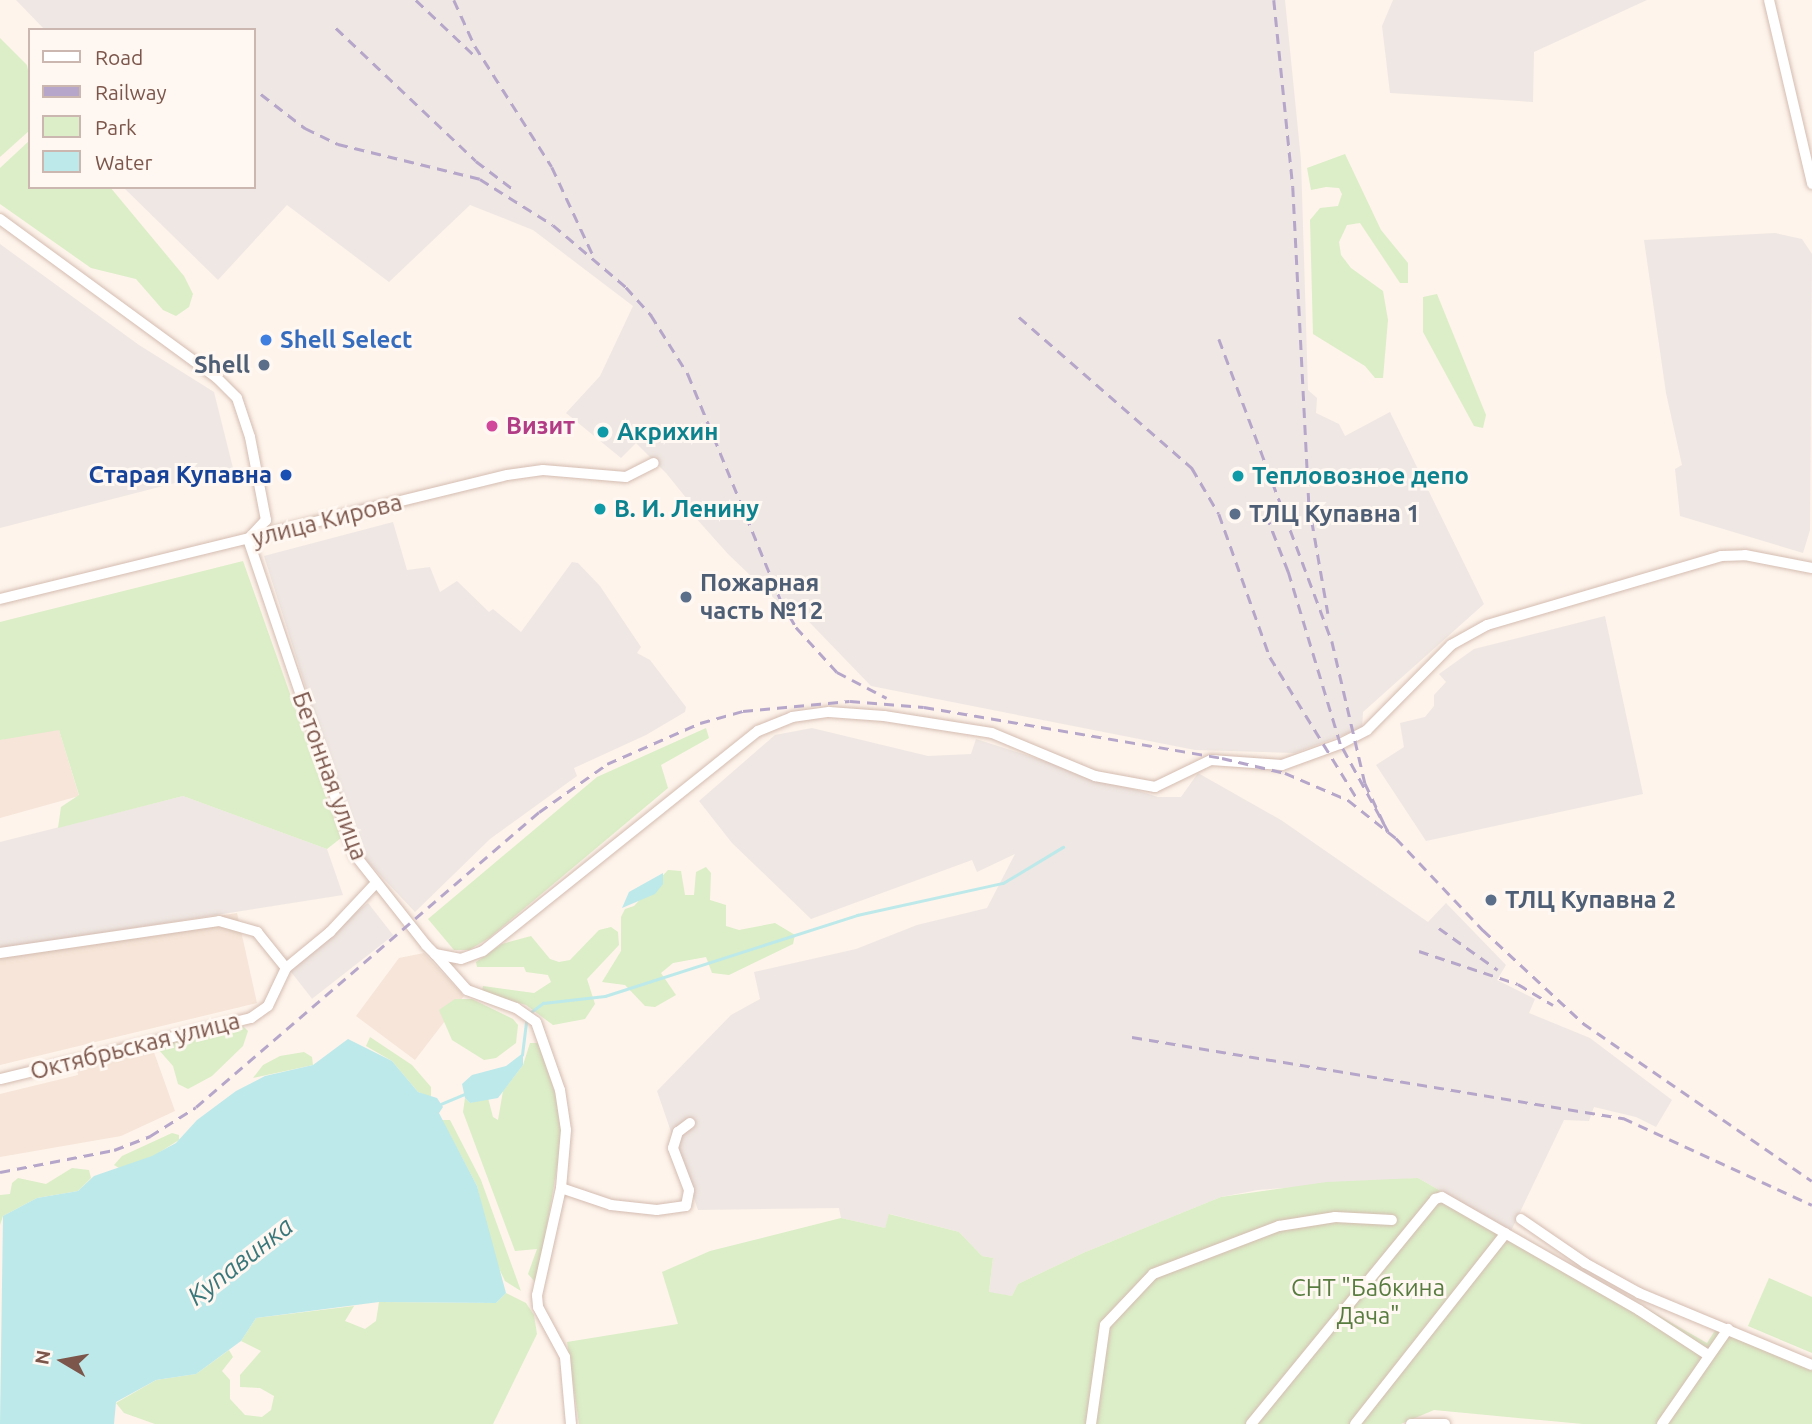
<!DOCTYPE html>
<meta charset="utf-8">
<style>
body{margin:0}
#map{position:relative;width:1812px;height:1424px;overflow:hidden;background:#fef4eb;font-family:Ubuntu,sans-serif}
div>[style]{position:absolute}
.residential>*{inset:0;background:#f6e5d8}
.industrial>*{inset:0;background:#efe7e3;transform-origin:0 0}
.green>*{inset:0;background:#dbeec7}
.water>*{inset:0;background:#bde9ea}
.stream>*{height:2.5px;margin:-1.25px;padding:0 1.25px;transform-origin:1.25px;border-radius:1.25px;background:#bde9ea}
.roads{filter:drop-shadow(0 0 2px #d4bcb1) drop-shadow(0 0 2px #d4bcb1)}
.minor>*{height:10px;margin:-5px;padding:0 5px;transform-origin:5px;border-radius:5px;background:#fff}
.rail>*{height:2.5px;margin-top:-1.25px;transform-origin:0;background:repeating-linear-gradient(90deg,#b5a6ca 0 10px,transparent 0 17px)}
.dots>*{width:19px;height:19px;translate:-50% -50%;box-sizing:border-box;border:4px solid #fff8f2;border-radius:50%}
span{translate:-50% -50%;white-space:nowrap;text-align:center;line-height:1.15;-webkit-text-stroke:6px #fff8f2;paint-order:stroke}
.shop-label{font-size:24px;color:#366cbe;font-weight:700}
.left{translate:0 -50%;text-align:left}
.service-label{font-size:24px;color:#4e5e75;font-weight:700}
.right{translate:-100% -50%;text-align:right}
.hotel-label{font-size:24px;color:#b23c85;font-weight:700}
.culture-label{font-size:24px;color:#0d838f;font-weight:700}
.transit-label{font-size:24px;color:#164399;font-weight:700}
.street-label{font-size:24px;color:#7c564b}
.park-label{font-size:24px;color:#587c3f}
.water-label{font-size:26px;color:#3a777a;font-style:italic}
.legend{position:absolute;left:28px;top:28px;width:228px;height:161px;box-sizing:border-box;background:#fff8f2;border:2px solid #cbb7af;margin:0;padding:9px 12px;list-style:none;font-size:21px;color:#7c564b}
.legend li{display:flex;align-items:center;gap:14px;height:35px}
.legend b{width:35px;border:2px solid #cbb7af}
.north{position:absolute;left:28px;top:1326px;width:70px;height:70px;-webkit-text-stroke:5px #fff8f2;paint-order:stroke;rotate:280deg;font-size:19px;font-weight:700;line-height:28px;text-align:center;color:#7c564b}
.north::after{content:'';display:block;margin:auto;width:24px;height:32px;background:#7c564b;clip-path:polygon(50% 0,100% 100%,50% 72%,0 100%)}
</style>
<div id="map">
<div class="residential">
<i style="clip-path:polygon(43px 729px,59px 730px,79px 796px,0 818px,0 740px)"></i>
<i style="clip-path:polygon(237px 913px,257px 1003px,0 1065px,0 949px)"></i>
<i style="clip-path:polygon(424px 953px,464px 996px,415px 1060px,356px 1016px,399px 958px)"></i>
<i style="clip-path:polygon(151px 1044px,175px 1111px,121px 1136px,0 1157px,0 1094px,78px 1075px,77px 1069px)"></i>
</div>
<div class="industrial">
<i style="clip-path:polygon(16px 0,1285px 0,1301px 160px,1308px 390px,1317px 398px,1316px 413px,1339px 424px,1345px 436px,1390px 412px,1484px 604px,1363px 712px,1362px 728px,1295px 753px,1195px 750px,871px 686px,786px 598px,779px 603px,728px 554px,686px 507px,687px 499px,666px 473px,636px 443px,621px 458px,566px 413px,600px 376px,633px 306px,533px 230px,470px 205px,389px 282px,287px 205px,218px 280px,123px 187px,254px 187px,254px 30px,45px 30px)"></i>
<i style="clip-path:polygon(1393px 0,1647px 0,1534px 52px,1533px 102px,1390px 93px,1382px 26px)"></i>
<i style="clip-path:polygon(1775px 233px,1802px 239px,1812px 254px,1810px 530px,1803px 553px,1680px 516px,1675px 469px,1682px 465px,1666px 393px,1644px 240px)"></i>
<i style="clip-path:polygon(0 244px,139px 345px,214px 392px,233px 468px,0 528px)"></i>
<i style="clip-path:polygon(393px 522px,407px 570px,430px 567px,440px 592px,457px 581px,489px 612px,493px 609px,521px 632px,572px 562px,578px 563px,600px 586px,641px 647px,637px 653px,650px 660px,686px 707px,685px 712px,646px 735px,574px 768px,577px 776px,490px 839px,415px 912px,365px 859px,354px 839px,264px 556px)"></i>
<i style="clip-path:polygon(1605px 616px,1643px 794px,1426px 841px,1376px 765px,1404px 747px,1400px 723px,1425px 717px,1434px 706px,1434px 695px,1446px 682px,1439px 674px,1474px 649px)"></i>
<i style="clip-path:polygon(812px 728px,928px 756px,971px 754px,976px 739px,1158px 797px,1181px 797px,1198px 773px,1281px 820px,1428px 922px,1446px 903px,1506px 965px,1497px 980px,1535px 999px,1529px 1013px,1590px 1038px,1672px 1100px,1656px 1127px,1636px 1117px,1594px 1107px,1589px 1121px,1564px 1120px,1511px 1231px,1418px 1178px,1258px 1190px,1221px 1197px,1083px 1253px,1018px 1284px,1012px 1296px,989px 1293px,993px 1258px,982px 1256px,959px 1232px,890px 1214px,885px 1228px,841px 1218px,839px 1208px,698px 1210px,657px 1091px,731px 1015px,760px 999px,754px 972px,856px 949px,917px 925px,987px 908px,1015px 854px,977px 872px,972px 860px,811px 919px,732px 843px,699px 801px,775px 735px)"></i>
<i style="clip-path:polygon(183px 796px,327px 849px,343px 895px,0 949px,0 842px)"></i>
<i style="left:368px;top:903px;width:41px;height:103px;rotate:52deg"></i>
</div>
<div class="green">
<i style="clip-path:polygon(0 38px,27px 65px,30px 80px,30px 130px,0 157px)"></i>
<i style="clip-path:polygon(30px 140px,30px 187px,110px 187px,184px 276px,193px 294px,189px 307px,176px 316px,163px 310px,136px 279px,91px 268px,0 204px,0 168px)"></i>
<i style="clip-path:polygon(1345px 154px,1381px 230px,1408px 263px,1408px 283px,1400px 283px,1360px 223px,1347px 225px,1339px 242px,1341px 255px,1351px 268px,1383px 291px,1388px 320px,1383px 378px,1375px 378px,1365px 366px,1313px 334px,1310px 220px,1320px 208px,1338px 206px,1342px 194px,1339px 188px,1326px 187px,1311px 190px,1307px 168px)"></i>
<i style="clip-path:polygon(1437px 294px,1486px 415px,1483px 428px,1474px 426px,1423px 332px,1423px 297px)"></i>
<i style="clip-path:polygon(243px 561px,341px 838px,327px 849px,183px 796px,58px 828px,61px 807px,79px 795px,59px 730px,0 740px,0 622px)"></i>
<i style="clip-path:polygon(706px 728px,709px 738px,661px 765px,668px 788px,489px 938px,469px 950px,454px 950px,428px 919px,597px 777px)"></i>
<i style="clip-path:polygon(706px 867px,711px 873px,710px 900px,726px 905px,726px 926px,739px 930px,775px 923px,795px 935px,793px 944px,729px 975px,712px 973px,706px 957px,673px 963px,661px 973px,676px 995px,655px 1007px,645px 1006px,625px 985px,602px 982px,621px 951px,621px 917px,625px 909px,634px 906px,668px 870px,681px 871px,685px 895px,694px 895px,696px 872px)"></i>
<i style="clip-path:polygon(611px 927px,618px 932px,619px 945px,587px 979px,595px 1004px,585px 1019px,553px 1025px,526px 1005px,482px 992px,483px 986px,534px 993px,551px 982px,548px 975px,526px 972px,524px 967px,477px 967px,476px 962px,502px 944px,531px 936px,550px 959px,559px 962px,570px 960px,599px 930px)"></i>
<i style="clip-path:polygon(455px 999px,472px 999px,513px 1019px,518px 1025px,516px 1043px,496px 1058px,484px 1060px,452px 1040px,439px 1010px)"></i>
<i style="clip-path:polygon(243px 1026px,248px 1031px,243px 1046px,212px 1076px,188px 1089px,178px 1084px,173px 1066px,158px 1049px,163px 1043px)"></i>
<i style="clip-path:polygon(370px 1037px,412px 1065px,431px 1087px,431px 1097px,418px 1092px,392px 1061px,366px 1046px)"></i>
<i style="clip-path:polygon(530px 1043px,538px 1043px,559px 1104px,563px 1133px,537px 1284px,528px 1274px,537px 1249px,515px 1251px,463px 1112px,465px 1098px,470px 1103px,488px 1098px,493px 1117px,498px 1120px,503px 1091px,523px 1065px)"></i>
<i style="clip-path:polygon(304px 1052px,312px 1057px,313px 1065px,253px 1078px,263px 1065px,280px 1056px)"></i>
<i style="clip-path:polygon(442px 1120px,450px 1120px,481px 1180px,521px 1291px,505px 1281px,493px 1256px,477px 1186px)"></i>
<i style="clip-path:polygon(172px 1133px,179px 1135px,179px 1140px,152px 1157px,119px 1168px,114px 1165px,122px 1156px)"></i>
<i style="clip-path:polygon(72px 1168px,89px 1170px,91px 1178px,78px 1191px,37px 1198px,3px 1216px,0 1225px,0 1195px,10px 1194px,12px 1183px,18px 1178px,46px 1184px)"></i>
<i style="clip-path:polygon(1418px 1178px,1707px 1343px,1716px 1329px,1812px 1369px,1812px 1424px,1583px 1424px,1434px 1410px,1401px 1424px,579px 1424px,567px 1342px,678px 1324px,662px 1272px,710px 1251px,841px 1218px,885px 1228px,889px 1214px,959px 1232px,982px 1256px,993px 1258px,989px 1292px,1012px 1296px,1018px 1284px,1083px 1253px,1221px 1197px,1327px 1182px)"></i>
<i style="clip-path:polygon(1769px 1278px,1812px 1297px,1812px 1353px,1748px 1326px)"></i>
<i style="clip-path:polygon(506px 1293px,526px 1303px,534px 1315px,537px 1334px,493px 1424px,155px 1424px,124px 1413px,116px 1403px,156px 1380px,196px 1374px,229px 1350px,233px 1357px,222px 1371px,230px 1380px,230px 1399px,245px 1415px,262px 1417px,271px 1410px,274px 1396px,260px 1388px,240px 1387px,240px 1375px,261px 1351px,241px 1341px,256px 1318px,354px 1306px,345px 1321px,365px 1329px,376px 1321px,379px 1302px,496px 1303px)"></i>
</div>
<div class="water">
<i style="clip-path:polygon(663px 873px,663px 884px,655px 894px,622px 908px,629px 892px)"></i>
<i style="clip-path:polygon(348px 1039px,392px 1061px,418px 1092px,437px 1098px,443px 1107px,439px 1113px,477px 1186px,506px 1293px,496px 1303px,379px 1302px,256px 1318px,241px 1341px,196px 1374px,156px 1380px,116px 1402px,114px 1424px,0 1424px,3px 1216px,37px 1198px,78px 1191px,94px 1176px,152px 1156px,176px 1143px,197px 1120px,236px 1091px,265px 1076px,313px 1065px)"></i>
<i style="clip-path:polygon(523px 1053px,523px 1065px,498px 1098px,470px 1103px,465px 1098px,462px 1084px,472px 1075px,506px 1066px)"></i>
</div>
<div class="stream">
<i style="left:531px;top:1012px;width:15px;rotate:-37deg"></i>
<i style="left:543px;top:1003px;width:62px;rotate:-6.4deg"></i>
<i style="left:605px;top:996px;width:265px;rotate:-17.8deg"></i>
<i style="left:857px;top:915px;width:149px;rotate:-12.4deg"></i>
<i style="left:1003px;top:883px;width:70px;rotate:-31deg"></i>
<i style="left:522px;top:1055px;width:35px;rotate:-83deg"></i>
<i style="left:441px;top:1104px;width:28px;rotate:-23deg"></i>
</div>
<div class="roads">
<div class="minor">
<i style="left:1769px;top:0;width:189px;rotate:76.8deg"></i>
<i style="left:0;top:219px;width:269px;rotate:36.2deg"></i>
<i style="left:217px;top:378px;width:28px;rotate:45deg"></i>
<i style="left:237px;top:398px;width:41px;rotate:71.6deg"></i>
<i style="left:250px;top:437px;width:85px;rotate:79.1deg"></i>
<i style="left:266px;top:520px;width:26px;rotate:133deg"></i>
<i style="left:248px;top:539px;width:334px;rotate:71.3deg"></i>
<i style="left:355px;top:855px;width:115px;rotate:51.7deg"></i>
<i style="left:426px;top:945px;width:13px;rotate:45deg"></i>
<i style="left:435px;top:954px;width:26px;rotate:11deg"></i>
<i style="left:461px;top:959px;width:23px;rotate:-20deg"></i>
<i style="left:483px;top:951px;width:352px;rotate:-38.7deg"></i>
<i style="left:758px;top:731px;width:37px;rotate:-22deg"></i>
<i style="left:792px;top:717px;width:37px;rotate:-8deg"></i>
<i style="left:829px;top:712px;width:55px;rotate:4.2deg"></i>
<i style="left:884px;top:716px;width:109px;rotate:8.9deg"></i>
<i style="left:992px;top:733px;width:112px;rotate:22.7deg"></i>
<i style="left:1095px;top:776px;width:61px;rotate:10.4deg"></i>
<i style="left:1155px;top:787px;width:62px;rotate:-25.7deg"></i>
<i style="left:1211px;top:760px;width:71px;rotate:4deg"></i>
<i style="left:1282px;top:765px;width:62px;rotate:-19.9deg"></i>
<i style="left:1340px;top:744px;width:30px;rotate:-27deg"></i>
<i style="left:1367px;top:730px;width:120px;rotate:-45.3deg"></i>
<i style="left:1451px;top:645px;width:41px;rotate:-29.1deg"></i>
<i style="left:1487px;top:625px;width:244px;rotate:-16.4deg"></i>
<i style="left:1721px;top:556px;width:24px;rotate:-2deg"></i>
<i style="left:1745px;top:555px;width:68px;rotate:11deg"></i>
<i style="left:0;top:599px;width:522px;rotate:-13.74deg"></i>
<i style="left:507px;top:475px;width:36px;rotate:-8deg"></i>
<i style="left:543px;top:470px;width:83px;rotate:4.8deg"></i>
<i style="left:626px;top:477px;width:31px;rotate:-27deg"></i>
<i style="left:0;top:953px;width:221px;rotate:-8.3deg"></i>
<i style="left:219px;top:921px;width:40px;rotate:16deg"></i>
<i style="left:257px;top:932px;width:46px;rotate:51.1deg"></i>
<i style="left:286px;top:968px;width:42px;rotate:115.3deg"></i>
<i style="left:268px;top:1006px;width:21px;rotate:145deg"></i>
<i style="left:251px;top:1018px;width:258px;rotate:166.3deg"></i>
<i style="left:435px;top:954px;width:48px;rotate:48.4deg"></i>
<i style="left:467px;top:990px;width:52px;rotate:20.2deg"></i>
<i style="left:516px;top:1008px;width:24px;rotate:35deg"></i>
<i style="left:536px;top:1022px;width:72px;rotate:70.6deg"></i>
<i style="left:560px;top:1090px;width:40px;rotate:81.5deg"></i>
<i style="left:566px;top:1130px;width:58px;rotate:94.9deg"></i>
<i style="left:561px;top:1188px;width:110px;rotate:102.6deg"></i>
<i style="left:537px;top:1295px;width:12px;rotate:85deg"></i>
<i style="left:538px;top:1307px;width:57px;rotate:61.6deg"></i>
<i style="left:565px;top:1357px;width:67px;rotate:84.9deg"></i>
<i style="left:286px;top:968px;width:57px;rotate:-39.3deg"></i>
<i style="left:330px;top:932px;width:67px;rotate:-46.8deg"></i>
<i style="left:561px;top:1188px;width:53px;rotate:18.8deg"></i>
<i style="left:611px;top:1205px;width:46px;rotate:6.2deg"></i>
<i style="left:657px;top:1210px;width:29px;rotate:-8deg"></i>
<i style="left:686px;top:1206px;width:16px;rotate:-79deg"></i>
<i style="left:689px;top:1190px;width:45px;rotate:-110.9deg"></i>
<i style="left:673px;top:1148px;width:17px;rotate:-73deg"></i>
<i style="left:678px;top:1132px;width:15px;rotate:-37deg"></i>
<i style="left:1521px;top:1219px;width:78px;rotate:34.5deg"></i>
<i style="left:1585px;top:1263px;width:62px;rotate:29.1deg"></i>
<i style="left:1639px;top:1293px;width:187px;rotate:22.6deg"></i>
<i style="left:1091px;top:1424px;width:100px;rotate:-82deg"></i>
<i style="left:1105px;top:1325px;width:70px;rotate:-46.7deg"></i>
<i style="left:1153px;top:1274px;width:135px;rotate:-20.9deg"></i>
<i style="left:1279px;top:1226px;width:57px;rotate:-9.1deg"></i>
<i style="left:1335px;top:1217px;width:57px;rotate:3deg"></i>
<i style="left:1251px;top:1424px;width:291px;rotate:-50.7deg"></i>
<i style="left:1435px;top:1199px;width:7px;rotate:-16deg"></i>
<i style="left:1442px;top:1197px;width:227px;rotate:29.8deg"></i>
<i style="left:1639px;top:1310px;width:82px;rotate:33.1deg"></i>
<i style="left:1355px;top:1424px;width:243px;rotate:-51.7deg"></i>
<i style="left:1411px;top:1424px;width:34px"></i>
<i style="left:1662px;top:1424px;width:116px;rotate:-55.2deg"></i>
</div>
</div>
<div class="rail">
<i style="left:416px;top:0;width:80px;rotate:43.5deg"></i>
<i style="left:454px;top:0;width:51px;rotate:65.5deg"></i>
<i style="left:475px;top:46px;width:143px;rotate:57.5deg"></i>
<i style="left:552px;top:167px;width:97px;rotate:65deg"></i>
<i style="left:1274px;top:0;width:188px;rotate:84.2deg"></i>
<i style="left:1293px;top:187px;width:317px;rotate:87.1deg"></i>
<i style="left:1309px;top:504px;width:111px;rotate:80.1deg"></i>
<i style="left:336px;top:28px;width:193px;rotate:43.5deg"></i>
<i style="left:476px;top:161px;width:48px;rotate:37.3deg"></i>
<i style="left:261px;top:94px;width:56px;rotate:37.7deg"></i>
<i style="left:305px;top:128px;width:37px;rotate:26deg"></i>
<i style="left:338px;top:144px;width:146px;rotate:13.8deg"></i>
<i style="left:480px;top:179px;width:86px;rotate:32.2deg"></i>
<i style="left:553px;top:225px;width:96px;rotate:40.3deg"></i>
<i style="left:626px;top:287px;width:38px;rotate:48deg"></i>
<i style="left:651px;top:315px;width:70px;rotate:57.9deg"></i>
<i style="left:688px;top:374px;width:245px;rotate:67.7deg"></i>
<i style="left:781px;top:601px;width:30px;rotate:60deg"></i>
<i style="left:796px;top:627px;width:61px;rotate:47.7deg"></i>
<i style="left:837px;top:672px;width:56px;rotate:27.5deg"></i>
<i style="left:1019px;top:317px;width:230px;rotate:41.1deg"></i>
<i style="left:1192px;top:468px;width:53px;rotate:59.6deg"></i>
<i style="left:1219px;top:514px;width:152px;rotate:70.4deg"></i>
<i style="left:1270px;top:657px;width:168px;rotate:58.4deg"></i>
<i style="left:1219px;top:339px;width:322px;rotate:69.5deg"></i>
<i style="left:1332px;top:641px;width:146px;rotate:76.9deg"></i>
<i style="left:1365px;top:783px;width:54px;rotate:64.9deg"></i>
<i style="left:1388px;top:832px;width:100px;rotate:-118.6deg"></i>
<i style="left:1340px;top:744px;width:180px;rotate:-106.8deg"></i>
<i style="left:1288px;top:572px;width:66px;rotate:-111.2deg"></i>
<i style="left:1439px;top:928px;width:72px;rotate:35.4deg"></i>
<i style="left:1419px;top:951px;width:104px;rotate:18.4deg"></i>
<i style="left:1518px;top:984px;width:41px;rotate:31deg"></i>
<i style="left:1132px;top:1037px;width:498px;rotate:9.4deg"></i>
<i style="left:1623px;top:1118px;width:208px;rotate:24.7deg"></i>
<i style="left:0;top:1172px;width:116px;rotate:-10.9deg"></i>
<i style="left:114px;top:1150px;width:39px;rotate:-21deg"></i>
<i style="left:150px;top:1136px;width:54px;rotate:-32.2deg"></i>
<i style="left:196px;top:1107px;width:452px;rotate:-40.7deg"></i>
<i style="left:539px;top:812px;width:83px;rotate:-35.2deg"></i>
<i style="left:607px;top:764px;width:102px;rotate:-23.8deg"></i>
<i style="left:700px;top:723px;width:45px;rotate:-15.6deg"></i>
<i style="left:743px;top:711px;width:107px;rotate:-5.3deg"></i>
<i style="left:850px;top:701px;width:74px;rotate:4.6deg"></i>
<i style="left:924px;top:707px;width:302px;rotate:9.7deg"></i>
<i style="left:1222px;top:758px;width:65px;rotate:13.4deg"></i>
<i style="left:1285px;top:773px;width:69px;rotate:23.2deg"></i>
<i style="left:1348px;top:800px;width:61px;rotate:38.4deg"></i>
<i style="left:1396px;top:838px;width:127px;rotate:46.6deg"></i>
<i style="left:1483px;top:930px;width:137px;rotate:42.9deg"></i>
<i style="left:1583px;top:1023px;width:278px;rotate:34.6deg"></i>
</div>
<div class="dots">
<i style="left:266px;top:340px;background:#3f7fe0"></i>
<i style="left:264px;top:365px;background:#5c6f8a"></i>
<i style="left:492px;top:426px;background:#d1479c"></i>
<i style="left:603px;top:432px;background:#0f9aa8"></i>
<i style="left:286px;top:475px;background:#1a4fb4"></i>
<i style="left:1238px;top:476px;background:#0f9aa8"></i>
<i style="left:600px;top:509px;background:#0f9aa8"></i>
<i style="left:1235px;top:514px;background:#5c6f8a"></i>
<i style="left:686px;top:597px;background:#5c6f8a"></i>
<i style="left:1491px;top:900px;background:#5c6f8a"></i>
</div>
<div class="shop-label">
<span class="left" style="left:280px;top:340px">Shell Select</span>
</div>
<div class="service-label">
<span class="right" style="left:250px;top:365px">Shell</span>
<span class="left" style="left:1249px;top:514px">ТЛЦ Купавна 1</span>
<span class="left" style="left:700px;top:597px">Пожарная<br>часть №12</span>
<span class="left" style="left:1505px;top:900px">ТЛЦ Купавна 2</span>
</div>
<div class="hotel-label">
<span class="left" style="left:506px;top:426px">Визит</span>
</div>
<div class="culture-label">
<span class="left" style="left:617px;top:432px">Акрихин</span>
<span class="left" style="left:1252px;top:476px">Тепловозное депо</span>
<span class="left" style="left:614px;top:509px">В. И. Ленину</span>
</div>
<div class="transit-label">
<span class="right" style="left:272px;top:475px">Старая Купавна</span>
</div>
<div class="street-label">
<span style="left:327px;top:520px;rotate:-14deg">улица Кирова</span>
<span style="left:330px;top:776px;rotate:70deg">Бетонная улица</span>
<span style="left:135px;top:1046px;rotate:-14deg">Октябрьская улица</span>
</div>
<div class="park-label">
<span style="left:1368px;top:1302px">СНТ "Бабкина<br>Дача"</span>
</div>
<div class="water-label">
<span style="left:240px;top:1261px;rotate:-38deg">Купавинка</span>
</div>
<ul class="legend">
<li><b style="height:9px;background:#fff"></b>Road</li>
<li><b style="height:9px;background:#b5a6ca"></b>Railway</li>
<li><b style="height:19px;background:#dbeec7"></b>Park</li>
<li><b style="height:19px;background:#bde9ea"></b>Water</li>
</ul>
<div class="north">N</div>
</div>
